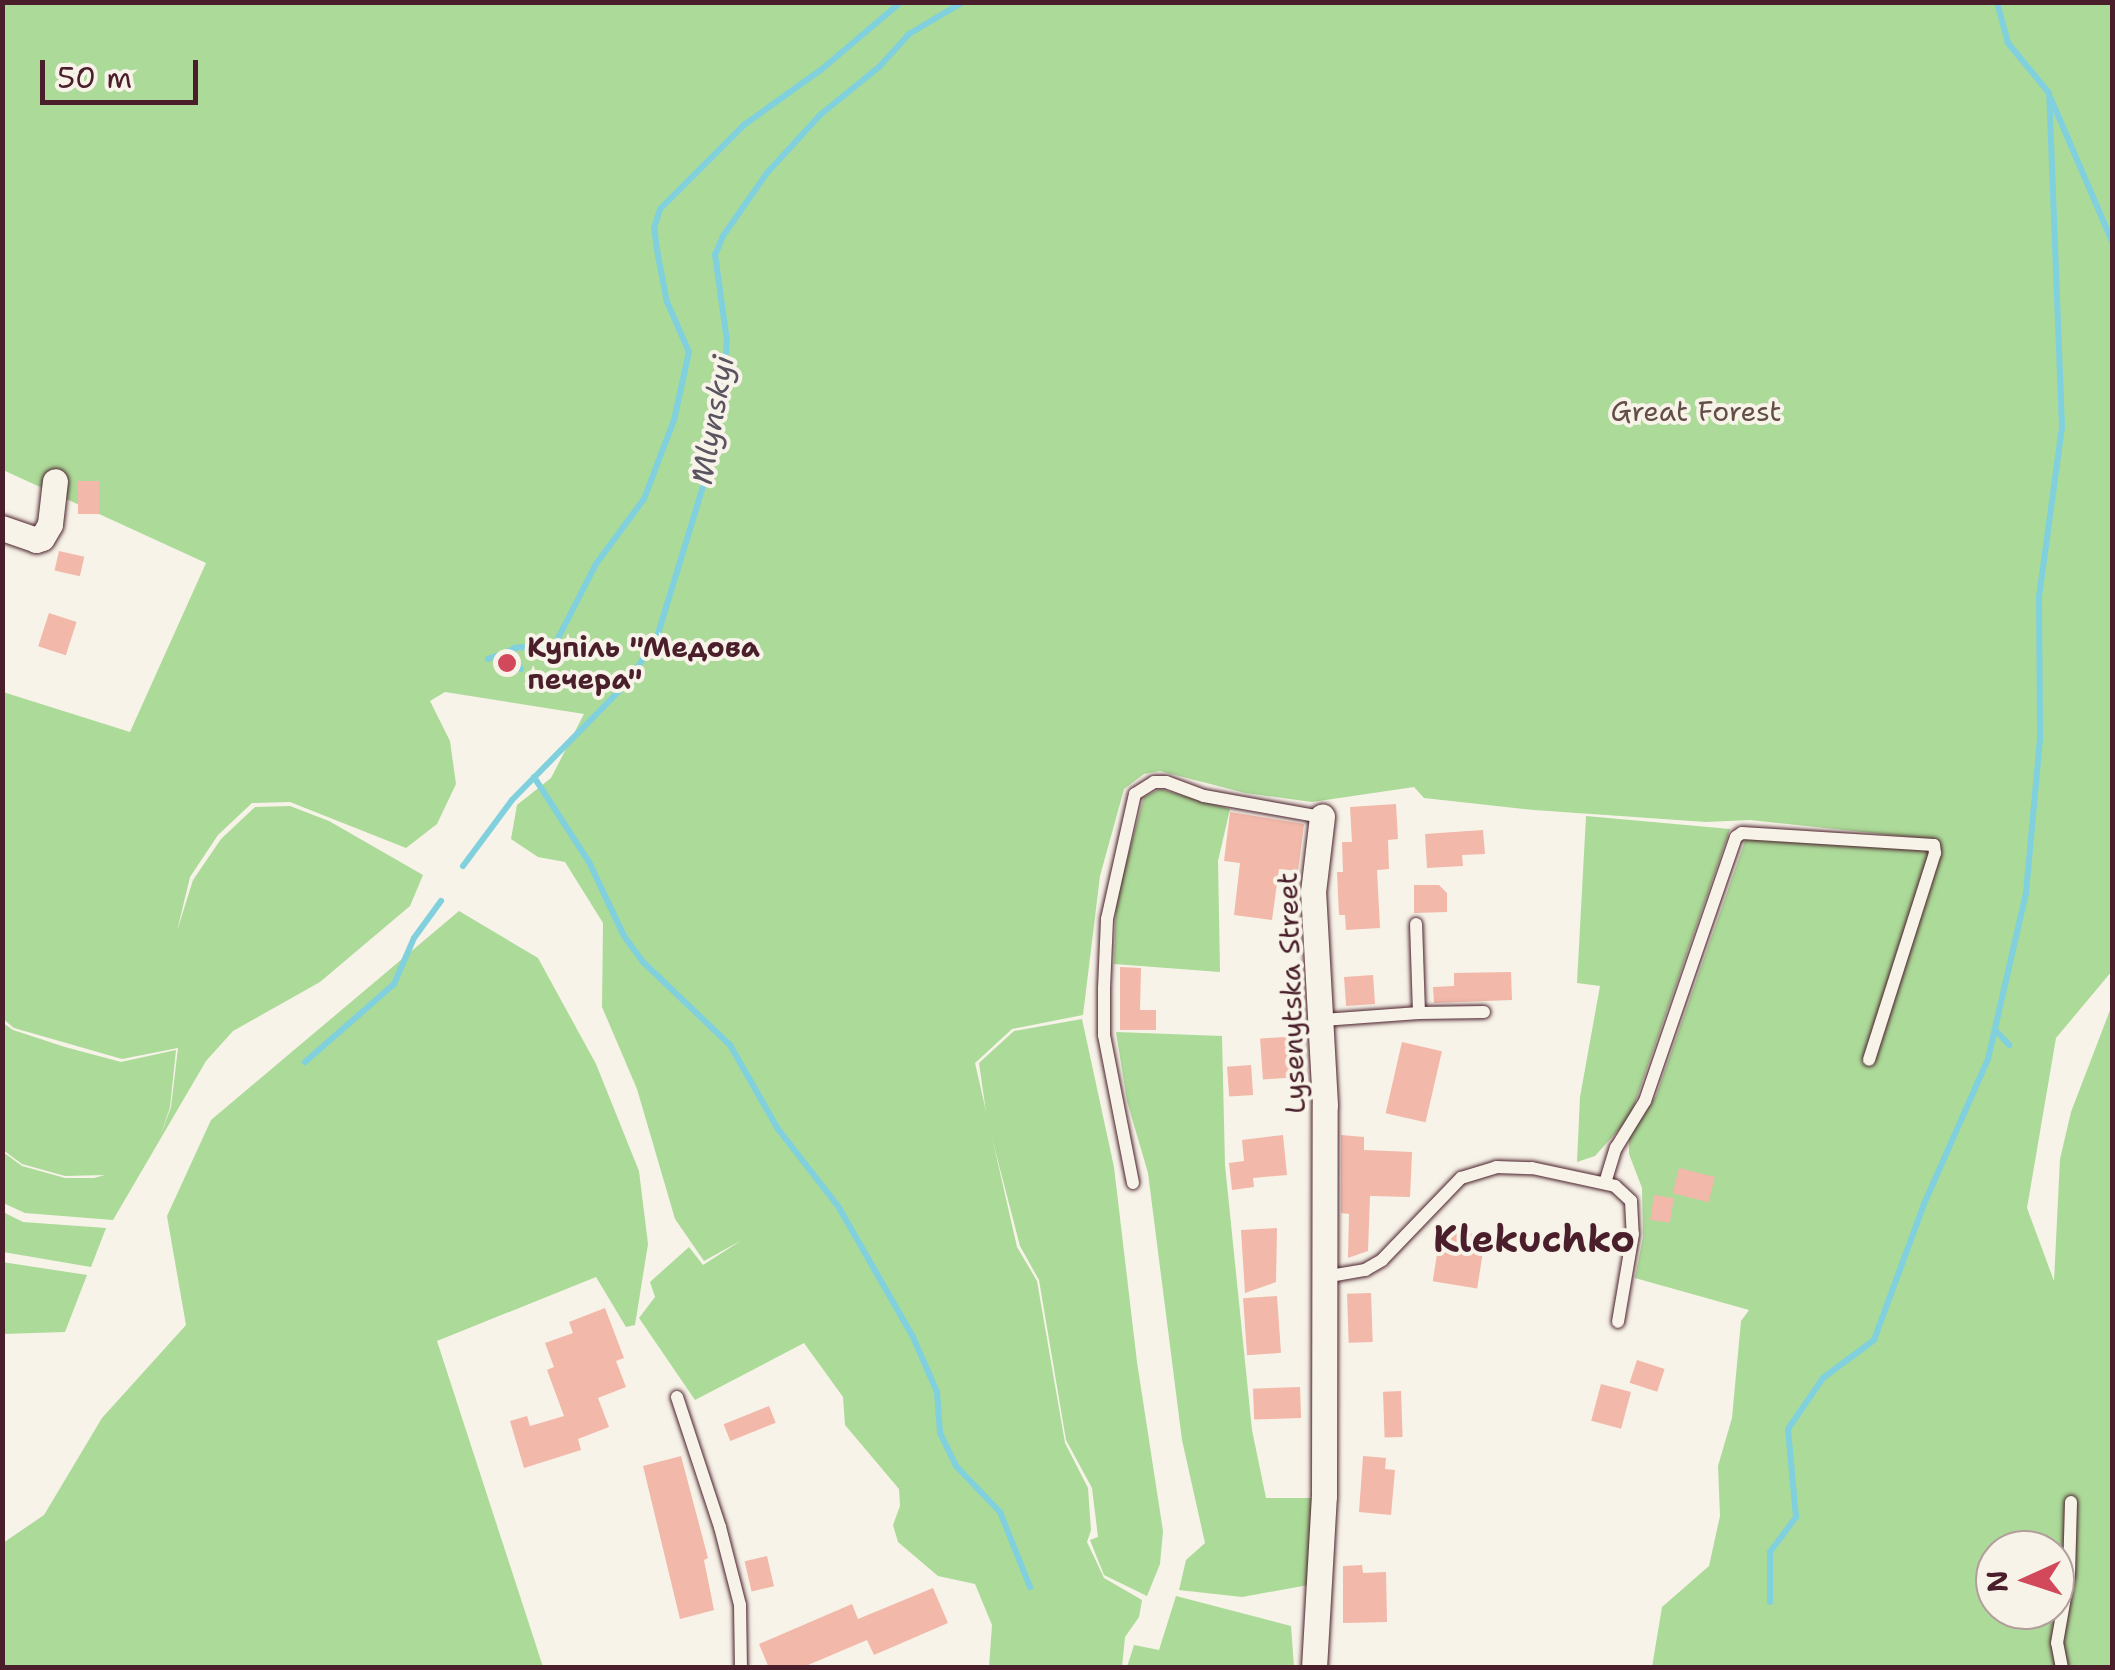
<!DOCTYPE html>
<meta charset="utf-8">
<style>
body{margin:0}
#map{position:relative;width:2115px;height:1670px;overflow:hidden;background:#f7f3e8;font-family:"Shantell Sans",sans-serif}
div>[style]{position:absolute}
.green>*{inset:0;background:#acda99}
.stream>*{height:6px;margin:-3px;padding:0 3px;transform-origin:3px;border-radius:3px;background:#81d0de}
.building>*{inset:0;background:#f2b8a9;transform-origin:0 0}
.roads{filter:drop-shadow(0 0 2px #4a1f2b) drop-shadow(0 0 2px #4a1f2b)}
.service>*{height:12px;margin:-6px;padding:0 6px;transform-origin:6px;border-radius:6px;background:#f7f3e8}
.minor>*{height:25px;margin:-12.5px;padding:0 12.5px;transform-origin:12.5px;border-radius:12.5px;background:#f7f3e8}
.dots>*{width:28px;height:28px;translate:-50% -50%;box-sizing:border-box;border:5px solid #f7f3e8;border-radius:50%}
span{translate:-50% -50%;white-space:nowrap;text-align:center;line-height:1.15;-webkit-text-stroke:8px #f7f3e8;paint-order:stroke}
.park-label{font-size:28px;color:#624e46}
.poi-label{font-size:28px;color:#4a1f2b;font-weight:700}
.left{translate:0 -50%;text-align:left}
.street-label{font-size:28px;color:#4a1f2b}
.water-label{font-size:30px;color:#5a5461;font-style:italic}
.district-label{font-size:38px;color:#4a1f2b;font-weight:700}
.frame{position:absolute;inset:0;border:5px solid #4a1f2b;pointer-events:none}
.north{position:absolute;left:1975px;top:1530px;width:100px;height:100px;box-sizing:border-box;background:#f7f3e8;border:2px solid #b29e9c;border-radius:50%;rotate:267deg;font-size:28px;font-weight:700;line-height:40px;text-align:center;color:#4a1f2b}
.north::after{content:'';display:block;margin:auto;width:35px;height:45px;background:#d1495b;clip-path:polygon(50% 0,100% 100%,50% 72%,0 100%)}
.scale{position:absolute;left:40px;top:60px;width:158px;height:45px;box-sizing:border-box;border:5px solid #4a1f2b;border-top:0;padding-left:12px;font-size:30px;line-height:35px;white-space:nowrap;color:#4a1f2b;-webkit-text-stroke:8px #f7f3e8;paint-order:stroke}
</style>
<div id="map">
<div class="green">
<i style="clip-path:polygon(evenodd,3px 3px,2112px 3px,2112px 971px,2056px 1038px,2027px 1208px,2054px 1281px,2060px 1159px,2071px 1112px,2112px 1005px,2112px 1667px,1652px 1667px,1662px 1607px,1709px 1566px,1720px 1516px,1718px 1466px,1732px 1418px,1741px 1321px,1749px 1310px,1635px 1278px,1643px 1237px,1642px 1188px,1629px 1154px,1629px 1138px,1656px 1096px,1746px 838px,1931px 851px,1862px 1063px,1873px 1064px,1931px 887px,1941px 847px,1929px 839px,1750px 820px,1706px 822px,1534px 810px,1424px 798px,1414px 787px,1312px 802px,1245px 793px,1160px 771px,1144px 774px,1124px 789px,1100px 876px,1083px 1015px,1012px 1029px,975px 1063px,1017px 1247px,1037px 1281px,1065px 1443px,1088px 1488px,1091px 1530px,1087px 1542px,1104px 1578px,1142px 1600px,1139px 1617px,1125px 1637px,1122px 1667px,989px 1667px,992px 1625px,975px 1584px,938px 1576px,898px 1542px,893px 1525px,900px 1506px,899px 1489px,845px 1425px,843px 1397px,804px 1343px,695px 1400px,639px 1318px,655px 1297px,650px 1282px,689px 1247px,703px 1265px,742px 1240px,704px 1261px,675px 1219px,637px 1089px,602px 1007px,603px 923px,565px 862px,538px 857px,511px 839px,517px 805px,551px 778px,584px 714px,445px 692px,430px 701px,450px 741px,456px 784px,437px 824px,406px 848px,290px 802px,252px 803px,218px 835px,190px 877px,177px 931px,193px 880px,221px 839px,255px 807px,290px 806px,329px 821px,423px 875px,410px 906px,320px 982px,233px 1031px,206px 1061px,113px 1220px,25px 1213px,3px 1203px,3px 1152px,22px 1166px,65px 1178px,94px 1178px,105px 1175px,65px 1176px,22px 1164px,3px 1150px,2px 1022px,13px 1030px,65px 1047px,121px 1062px,176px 1050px,170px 1107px,160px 1137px,171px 1107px,178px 1048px,122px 1059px,14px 1028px,3px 1019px,3px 692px,130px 732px,206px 563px,3px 470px,3px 3px,1995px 1550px,2055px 1550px,2055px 1610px,1995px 1610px,1995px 1550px)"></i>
<i style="clip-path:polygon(1160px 789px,1230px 809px,1218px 861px,1220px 972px,1114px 964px,1116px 900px,1144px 797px)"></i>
<i style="clip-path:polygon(1586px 816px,1730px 829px,1630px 1117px,1595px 1156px,1577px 1162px,1580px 1097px,1600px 986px,1577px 983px)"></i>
<i style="clip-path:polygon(459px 911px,538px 958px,596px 1064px,639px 1171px,648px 1244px,635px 1325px,626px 1327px,596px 1277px,437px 1341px,543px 1667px,3px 1667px,3px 1543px,44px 1515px,102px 1418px,186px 1325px,167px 1216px,211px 1120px)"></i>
<i style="clip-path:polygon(1082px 1019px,1114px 1167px,1137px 1362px,1163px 1531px,1160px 1564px,1147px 1596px,1104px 1575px,1090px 1540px,1098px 1537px,1092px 1488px,1066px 1440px,1039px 1280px,1020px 1246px,987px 1119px,979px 1063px,1014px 1031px)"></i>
<i style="clip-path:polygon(1116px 1032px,1222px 1036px,1225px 1165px,1252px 1430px,1266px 1498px,1313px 1498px,1308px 1585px,1242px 1597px,1179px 1590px,1186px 1560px,1205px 1543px,1182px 1440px,1148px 1173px,1127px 1101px)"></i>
<i style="clip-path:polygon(3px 1212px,23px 1222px,106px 1228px,91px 1267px,3px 1252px)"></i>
<i style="clip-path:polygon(2px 1262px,87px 1275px,65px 1332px,3px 1334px)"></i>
<i style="clip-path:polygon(1176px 1596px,1291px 1626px,1294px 1667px,1127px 1667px,1134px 1645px,1159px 1650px)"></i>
</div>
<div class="stream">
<i style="left:2051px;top:99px;width:155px;rotate:66.8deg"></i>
<i style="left:488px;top:659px;width:33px;rotate:-21deg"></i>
<i style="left:519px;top:647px;width:33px;rotate:5deg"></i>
<i style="left:552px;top:650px;width:97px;rotate:-62.9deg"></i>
<i style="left:596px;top:564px;width:81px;rotate:-53.6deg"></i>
<i style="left:644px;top:499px;width:85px;rotate:-69.2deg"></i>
<i style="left:674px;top:420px;width:70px;rotate:-77.6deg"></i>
<i style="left:689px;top:352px;width:55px;rotate:-113.7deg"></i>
<i style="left:667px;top:302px;width:47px;rotate:-101.1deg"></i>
<i style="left:658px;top:256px;width:28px;rotate:-98deg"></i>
<i style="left:654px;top:228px;width:20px;rotate:-72deg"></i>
<i style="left:660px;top:209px;width:119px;rotate:-45deg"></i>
<i style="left:744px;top:125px;width:96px;rotate:-35.7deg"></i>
<i style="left:822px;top:69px;width:104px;rotate:-40.3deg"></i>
<i style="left:507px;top:663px;width:15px;rotate:23deg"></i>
<i style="left:521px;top:669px;width:19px;rotate:-122deg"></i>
<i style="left:511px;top:653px;width:6px;rotate:-59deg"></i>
<i style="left:534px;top:777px;width:101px;rotate:57.1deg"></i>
<i style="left:589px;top:862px;width:82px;rotate:64.7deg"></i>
<i style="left:624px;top:936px;width:31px;rotate:54deg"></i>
<i style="left:642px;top:961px;width:122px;rotate:43.7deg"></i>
<i style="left:730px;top:1045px;width:97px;rotate:60.3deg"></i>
<i style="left:778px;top:1129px;width:98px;rotate:52.1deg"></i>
<i style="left:838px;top:1206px;width:151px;rotate:60.2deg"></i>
<i style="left:913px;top:1337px;width:60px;rotate:66.4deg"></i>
<i style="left:937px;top:1392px;width:41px;rotate:85.8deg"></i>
<i style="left:940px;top:1433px;width:37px;rotate:64deg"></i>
<i style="left:956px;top:1466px;width:64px;rotate:46.3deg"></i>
<i style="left:1000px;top:1512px;width:81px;rotate:68.2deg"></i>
<i style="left:463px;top:866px;width:82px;rotate:-53.4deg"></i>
<i style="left:512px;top:800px;width:165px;rotate:-45.5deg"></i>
<i style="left:628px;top:682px;width:54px;rotate:-57.2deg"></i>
<i style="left:657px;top:637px;width:161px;rotate:-73deg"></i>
<i style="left:704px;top:483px;width:86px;rotate:-77.9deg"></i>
<i style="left:722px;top:399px;width:58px;rotate:-85.1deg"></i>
<i style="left:727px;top:341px;width:87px;rotate:-97.9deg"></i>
<i style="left:715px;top:255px;width:21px;rotate:-67deg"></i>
<i style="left:723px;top:236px;width:77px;rotate:-55.1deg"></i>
<i style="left:767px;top:173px;width:79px;rotate:-47.6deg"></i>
<i style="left:820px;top:115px;width:77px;rotate:-39.2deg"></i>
<i style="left:880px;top:66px;width:43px;rotate:-47.8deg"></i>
<i style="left:909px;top:34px;width:63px;rotate:-30.7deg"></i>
<i style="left:1997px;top:1032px;width:18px;rotate:47deg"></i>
<i style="left:305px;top:1062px;width:118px;rotate:-41.2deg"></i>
<i style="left:394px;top:984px;width:50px;rotate:-66.5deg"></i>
<i style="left:414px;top:938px;width:46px;rotate:-53.9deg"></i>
<i style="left:1770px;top:1602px;width:50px;rotate:-90deg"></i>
<i style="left:1770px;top:1552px;width:44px;rotate:-53.4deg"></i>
<i style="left:1796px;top:1517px;width:88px;rotate:-95.2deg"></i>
<i style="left:1788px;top:1429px;width:62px;rotate:-55.5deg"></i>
<i style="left:1823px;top:1378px;width:64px;rotate:-36.7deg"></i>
<i style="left:1874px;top:1340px;width:145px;rotate:-69.8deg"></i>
<i style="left:1924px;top:1204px;width:158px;rotate:-66.2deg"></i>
<i style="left:1988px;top:1059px;width:170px;rotate:-77.1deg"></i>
<i style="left:2026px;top:893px;width:156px;rotate:-84.8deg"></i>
<i style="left:2040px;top:738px;width:141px;rotate:-90.4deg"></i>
<i style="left:2039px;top:597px;width:172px;rotate:-82.3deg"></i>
<i style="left:2062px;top:427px;width:334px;rotate:-92.2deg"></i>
<i style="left:2049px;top:93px;width:65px;rotate:-129.4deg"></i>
<i style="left:2008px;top:43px;width:42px;rotate:-105deg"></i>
</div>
<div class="building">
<i style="left:78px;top:481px;width:21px;height:33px"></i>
<i style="left:59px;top:551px;width:26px;height:20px;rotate:13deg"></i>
<i style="left:49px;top:613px;width:29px;height:35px;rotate:18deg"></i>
<i style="clip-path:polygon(1396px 804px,1398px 839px,1388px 840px,1389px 869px,1377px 870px,1380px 928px,1346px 930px,1345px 915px,1339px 915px,1337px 872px,1343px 872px,1342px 842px,1352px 842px,1350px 807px)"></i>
<i style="clip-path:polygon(1230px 812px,1304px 824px,1298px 871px,1279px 869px,1272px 920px,1234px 915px,1240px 863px,1224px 861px)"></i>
<i style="clip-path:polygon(1483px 830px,1485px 854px,1462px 855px,1463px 866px,1427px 868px,1425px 834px)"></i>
<i style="clip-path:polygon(1414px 885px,1439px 885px,1447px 893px,1447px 912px,1414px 913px)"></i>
<i style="clip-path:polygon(1120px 967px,1141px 968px,1140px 1010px,1156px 1010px,1156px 1030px,1120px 1030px)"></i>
<i style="clip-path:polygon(1511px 972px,1512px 1000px,1434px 1003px,1433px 987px,1454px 986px,1454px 973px)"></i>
<i style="left:1373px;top:975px;width:29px;height:29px;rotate:86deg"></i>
<i style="left:1297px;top:1036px;width:41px;height:37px;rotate:86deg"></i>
<i style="left:1402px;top:1042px;width:41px;height:73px;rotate:13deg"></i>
<i style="left:1251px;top:1065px;width:30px;height:24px;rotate:86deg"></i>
<i style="clip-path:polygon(1283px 1135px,1287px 1175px,1253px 1178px,1254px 1187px,1232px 1190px,1229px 1163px,1244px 1161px,1242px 1140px)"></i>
<i style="clip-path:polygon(1341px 1135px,1364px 1137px,1364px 1150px,1412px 1152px,1410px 1197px,1370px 1196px,1368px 1251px,1348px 1258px,1349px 1214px,1341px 1213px)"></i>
<i style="left:1679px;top:1168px;width:37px;height:26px;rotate:14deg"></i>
<i style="left:1654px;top:1195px;width:20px;height:25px;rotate:9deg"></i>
<i style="clip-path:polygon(1277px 1228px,1276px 1282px,1245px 1293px,1241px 1230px)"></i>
<i style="left:1441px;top:1229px;width:45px;height:53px;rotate:9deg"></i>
<i style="left:1371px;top:1293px;width:49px;height:24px;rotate:88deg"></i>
<i style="left:1277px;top:1296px;width:57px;height:34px;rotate:86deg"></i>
<i style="clip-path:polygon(605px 1308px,624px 1358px,616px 1361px,626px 1387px,598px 1398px,609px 1427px,578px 1439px,581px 1450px,524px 1468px,510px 1421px,527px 1416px,530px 1426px,564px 1416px,547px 1370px,554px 1367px,545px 1343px,573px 1333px,569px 1322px)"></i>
<i style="left:1637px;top:1360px;width:29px;height:24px;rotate:18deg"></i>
<i style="left:1601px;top:1384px;width:31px;height:38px;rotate:15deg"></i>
<i style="left:1300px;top:1387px;width:31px;height:47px;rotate:88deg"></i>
<i style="left:1401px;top:1391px;width:46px;height:18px;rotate:88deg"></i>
<i style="left:769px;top:1406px;width:18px;height:49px;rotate:68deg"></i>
<i style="clip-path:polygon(681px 1456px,708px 1558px,704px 1560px,714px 1610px,680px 1619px,643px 1466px)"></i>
<i style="clip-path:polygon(1363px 1456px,1386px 1458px,1385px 1469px,1395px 1470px,1391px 1515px,1359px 1512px)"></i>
<i style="left:767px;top:1556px;width:31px;height:23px;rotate:77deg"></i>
<i style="clip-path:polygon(1362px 1565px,1363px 1573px,1386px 1572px,1387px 1622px,1343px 1623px,1343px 1566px)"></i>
<i style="clip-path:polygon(933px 1588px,948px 1623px,874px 1655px,867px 1640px,801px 1668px,769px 1668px,759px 1644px,852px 1604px,858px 1619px)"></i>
</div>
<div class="roads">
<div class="service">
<i style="left:1419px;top:1013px;width:65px;rotate:-0.9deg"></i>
<i style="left:1323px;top:1020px;width:96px;rotate:-4.2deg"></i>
<i style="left:1419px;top:1013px;width:89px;rotate:-91.9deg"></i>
<i style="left:1133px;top:1183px;width:151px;rotate:-101.1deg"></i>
<i style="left:1104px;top:1035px;width:47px;rotate:-90deg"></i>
<i style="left:1104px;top:988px;width:69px;rotate:-87.5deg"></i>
<i style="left:1107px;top:919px;width:128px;rotate:-77.4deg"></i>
<i style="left:1135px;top:794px;width:22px;rotate:-32deg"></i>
<i style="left:1154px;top:782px;width:12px"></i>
<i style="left:1166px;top:782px;width:40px;rotate:20.2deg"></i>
<i style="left:1204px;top:796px;width:120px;rotate:10.1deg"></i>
<i style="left:1605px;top:1183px;width:37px;rotate:-73deg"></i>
<i style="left:1616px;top:1148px;width:55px;rotate:-58.3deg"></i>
<i style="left:1645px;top:1101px;width:279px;rotate:-71deg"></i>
<i style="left:1736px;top:837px;width:7px;rotate:-34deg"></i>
<i style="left:1742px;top:833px;width:192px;rotate:3.6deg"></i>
<i style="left:1934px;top:845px;width:8px;rotate:83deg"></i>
<i style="left:1935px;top:853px;width:217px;rotate:107.7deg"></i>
<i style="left:1324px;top:1277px;width:42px;rotate:-9.7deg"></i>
<i style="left:1365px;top:1270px;width:20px;rotate:-30deg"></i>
<i style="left:1382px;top:1260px;width:114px;rotate:-46.1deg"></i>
<i style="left:1461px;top:1178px;width:37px;rotate:-17deg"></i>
<i style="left:1496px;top:1167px;width:36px;rotate:2deg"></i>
<i style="left:1532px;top:1168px;width:85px;rotate:12.2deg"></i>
<i style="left:1615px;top:1186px;width:22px;rotate:43deg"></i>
<i style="left:1631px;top:1201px;width:33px;rotate:87deg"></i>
<i style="left:1633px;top:1234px;width:89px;rotate:99.7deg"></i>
<i style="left:677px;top:1397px;width:137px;rotate:71.7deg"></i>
<i style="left:720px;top:1527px;width:81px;rotate:75.6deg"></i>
<i style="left:740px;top:1605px;width:63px;rotate:89.1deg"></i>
<i style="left:2062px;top:1668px;width:25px;rotate:-101deg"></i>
<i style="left:2057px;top:1643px;width:70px;rotate:-80.1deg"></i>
<i style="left:2069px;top:1574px;width:72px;rotate:-88.4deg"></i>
</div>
<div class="minor">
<i style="left:2px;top:528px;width:36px;rotate:19deg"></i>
<i style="left:36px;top:540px;width:6px;rotate:-18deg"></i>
<i style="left:42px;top:538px;width:16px;rotate:-60deg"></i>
<i style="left:50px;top:524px;width:43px;rotate:-83.4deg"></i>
<i style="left:1314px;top:1668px;width:172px;rotate:-86.7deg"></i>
<i style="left:1324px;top:1496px;width:391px;rotate:-89.9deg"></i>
<i style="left:1325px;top:1105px;width:213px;rotate:-93.2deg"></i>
<i style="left:1313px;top:892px;width:76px;rotate:-83.2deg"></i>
</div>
</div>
<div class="dots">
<i style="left:507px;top:663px;background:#d1495b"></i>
</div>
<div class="park-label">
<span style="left:1696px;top:411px">Great Forest</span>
</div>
<div class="poi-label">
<span class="left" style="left:527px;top:663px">Купіль "Медова<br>печера"</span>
</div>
<div class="street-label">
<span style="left:1291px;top:993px;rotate:-92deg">Lysenytska Street</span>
</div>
<div class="water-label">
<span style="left:713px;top:420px;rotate:-80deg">Mlynskyi</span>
</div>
<div class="district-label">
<span style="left:1534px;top:1239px">Klekuchko</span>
</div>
<div class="frame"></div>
<div class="north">N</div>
<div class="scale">50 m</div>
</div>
